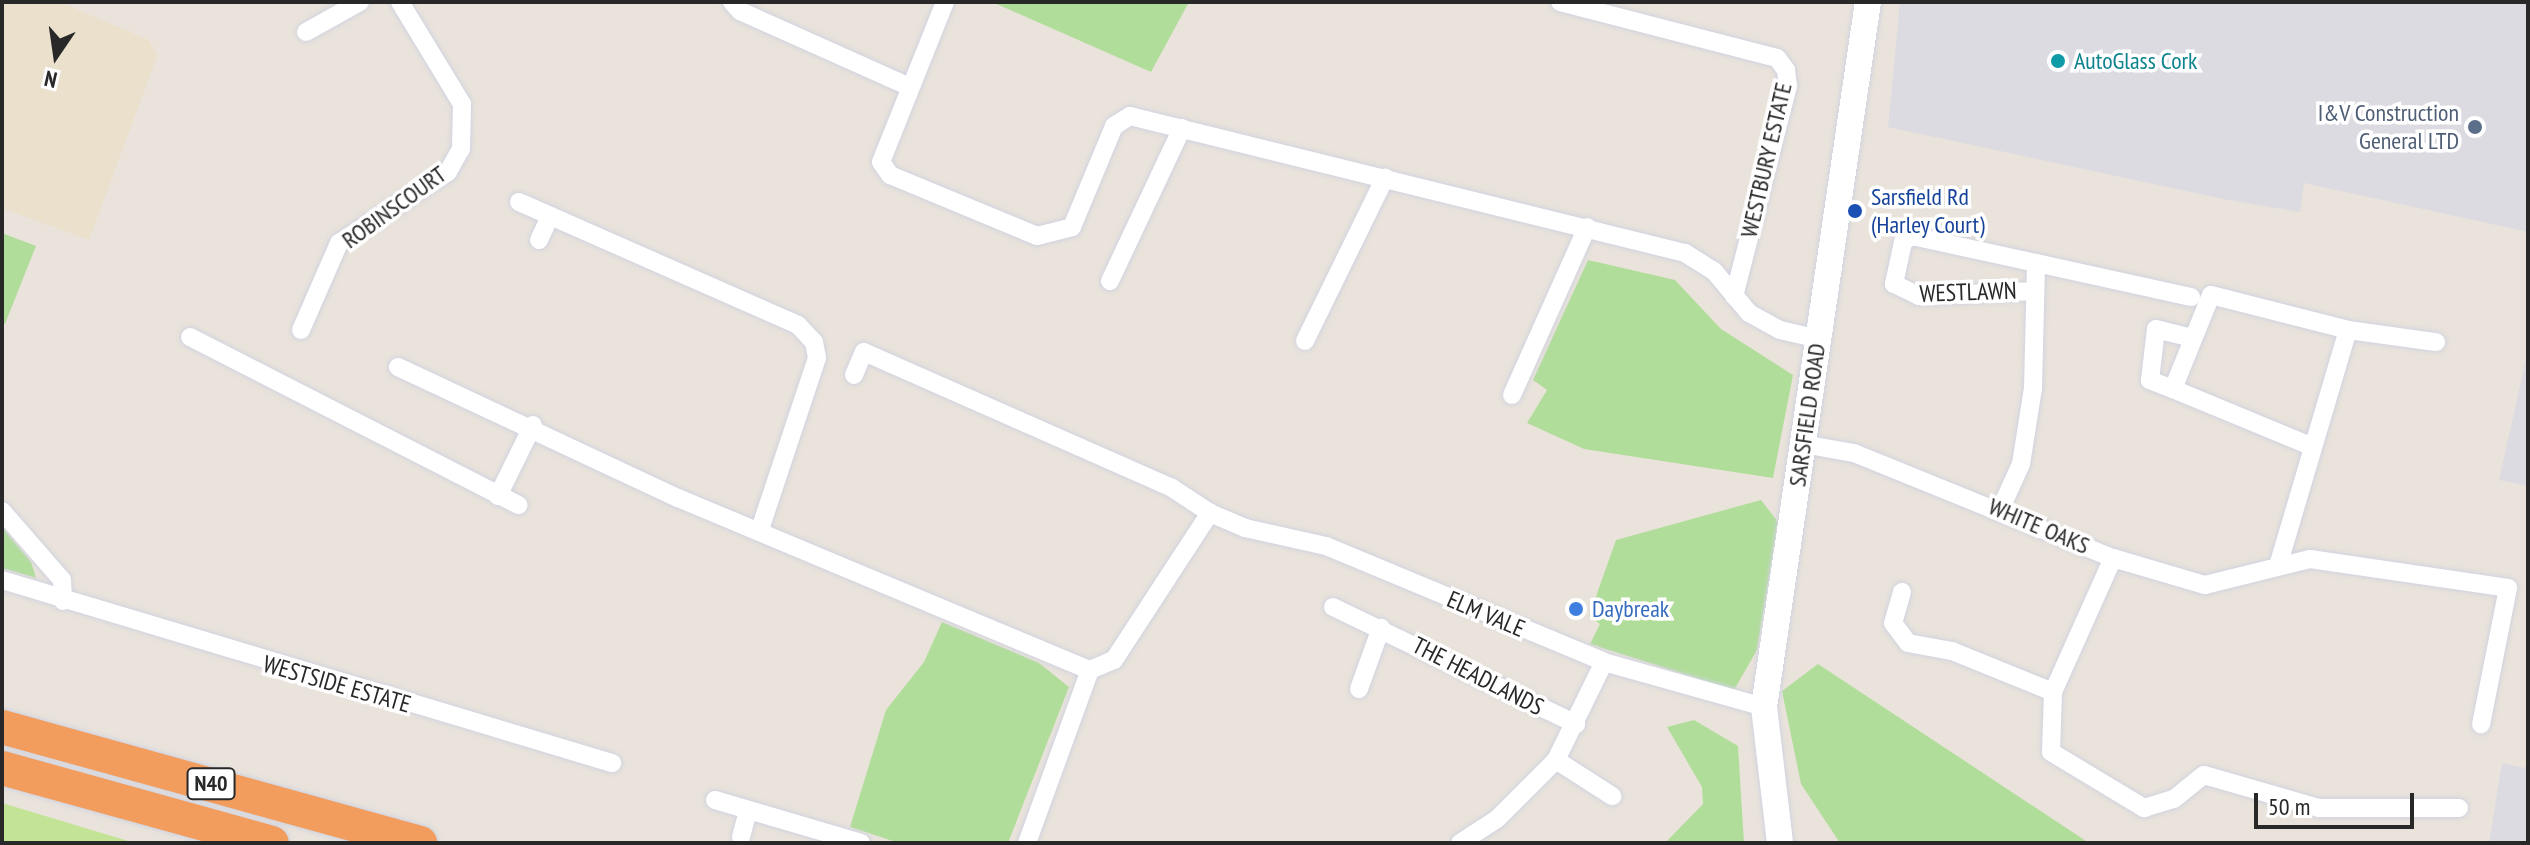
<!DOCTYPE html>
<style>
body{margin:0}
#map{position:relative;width:2530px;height:845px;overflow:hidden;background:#eae3db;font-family:"PT Sans Narrow",sans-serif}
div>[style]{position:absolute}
.industrial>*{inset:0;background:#dddbe2}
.education>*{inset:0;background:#eae0cb}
.green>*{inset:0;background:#b1dd9a}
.pitch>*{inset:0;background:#c3e497}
.roads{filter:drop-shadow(0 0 2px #d0d3e0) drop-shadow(0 0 2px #d0d3e0)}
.street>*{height:18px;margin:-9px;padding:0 9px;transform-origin:9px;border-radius:9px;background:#fff}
.secondary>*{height:26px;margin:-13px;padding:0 13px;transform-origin:13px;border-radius:13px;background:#fff}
.highway>*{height:34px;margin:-17px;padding:0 17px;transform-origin:17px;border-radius:17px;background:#f29d5d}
.dots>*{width:22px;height:22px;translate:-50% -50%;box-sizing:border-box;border:4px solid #fff;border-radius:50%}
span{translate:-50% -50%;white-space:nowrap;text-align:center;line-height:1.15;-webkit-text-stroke:7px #fff;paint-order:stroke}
.shield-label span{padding:2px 6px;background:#fff;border:2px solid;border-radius:6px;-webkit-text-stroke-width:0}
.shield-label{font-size:22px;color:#282828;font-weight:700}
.culture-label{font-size:24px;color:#0d838f}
.left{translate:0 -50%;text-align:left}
.service-label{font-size:24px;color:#4e5e75}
.right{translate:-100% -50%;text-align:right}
.street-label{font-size:24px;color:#282828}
.transit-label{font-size:24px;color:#164399}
.shop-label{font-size:24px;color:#366cbe}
.frame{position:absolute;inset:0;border:4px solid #282828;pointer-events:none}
.north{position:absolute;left:16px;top:16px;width:80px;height:80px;-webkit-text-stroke:6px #fff;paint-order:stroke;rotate:193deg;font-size:22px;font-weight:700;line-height:32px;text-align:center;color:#282828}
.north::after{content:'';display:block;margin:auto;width:28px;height:36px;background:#282828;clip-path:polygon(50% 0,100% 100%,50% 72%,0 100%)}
.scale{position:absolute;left:2254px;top:793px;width:160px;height:36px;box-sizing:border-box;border:4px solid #282828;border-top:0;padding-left:10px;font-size:24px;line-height:28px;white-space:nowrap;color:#282828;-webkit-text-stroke:6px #fff;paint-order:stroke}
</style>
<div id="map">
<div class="industrial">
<i style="clip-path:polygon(1900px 2px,2528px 2px,2528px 232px,2304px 183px,2300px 212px,2228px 200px,1888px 127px)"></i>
<i style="clip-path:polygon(2528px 350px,2528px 486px,2499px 480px)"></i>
<i style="clip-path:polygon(2528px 754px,2528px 843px,2489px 843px,2502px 763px,2525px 768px)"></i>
</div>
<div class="education">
<i style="clip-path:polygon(2px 2px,60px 2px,149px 40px,157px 56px,89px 240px,2px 208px)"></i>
</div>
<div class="green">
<i style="clip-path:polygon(992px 2px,1189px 2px,1151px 72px)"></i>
<i style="clip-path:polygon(2px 233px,36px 246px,5px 324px,2px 323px)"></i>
<i style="clip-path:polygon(1588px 260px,1675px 280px,1721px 329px,1793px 375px,1773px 478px,1584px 449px,1527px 423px,1547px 390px,1533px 380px)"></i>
<i style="clip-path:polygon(1761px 500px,1778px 522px,1757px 650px,1734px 690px,1590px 644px,1600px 624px,1589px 616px,1616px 540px)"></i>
<i style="clip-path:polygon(2px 527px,31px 562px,36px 578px,2px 568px)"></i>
<i style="clip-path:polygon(942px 622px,1039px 663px,1069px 687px,1008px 843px,899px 843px,850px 827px,886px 710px,924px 662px)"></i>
<i style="clip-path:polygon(1818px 664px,2089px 843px,1840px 843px,1801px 784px,1782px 691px)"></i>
<i style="clip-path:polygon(1694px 720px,1738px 746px,1744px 843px,1665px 843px,1703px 804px,1702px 787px,1667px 727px)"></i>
</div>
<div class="pitch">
<i style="clip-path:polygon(2px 803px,135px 843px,2px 843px)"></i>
</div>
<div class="roads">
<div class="street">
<i style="left:732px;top:2px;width:12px;rotate:48deg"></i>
<i style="left:740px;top:11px;width:184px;rotate:24.1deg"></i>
<i style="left:945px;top:2px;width:172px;rotate:111.8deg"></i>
<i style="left:881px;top:162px;width:16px;rotate:55deg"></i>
<i style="left:890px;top:175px;width:159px;rotate:22.5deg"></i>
<i style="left:1037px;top:236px;width:36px;rotate:-14deg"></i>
<i style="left:1072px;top:227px;width:109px;rotate:-67.4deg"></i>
<i style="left:1114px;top:126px;width:19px;rotate:-32deg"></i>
<i style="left:1130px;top:116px;width:572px;rotate:13.87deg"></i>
<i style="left:1685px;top:253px;width:34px;rotate:32deg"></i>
<i style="left:1714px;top:271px;width:55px;rotate:50.2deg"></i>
<i style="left:1749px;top:313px;width:35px;rotate:29deg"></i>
<i style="left:1780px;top:330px;width:39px;rotate:13deg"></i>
<i style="left:1560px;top:2px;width:224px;rotate:14.5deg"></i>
<i style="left:1777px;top:58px;width:15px;rotate:53deg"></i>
<i style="left:1786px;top:70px;width:16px;rotate:83deg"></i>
<i style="left:1788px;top:86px;width:217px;rotate:104.4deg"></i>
<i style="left:306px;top:32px;width:62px;rotate:-29.1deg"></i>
<i style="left:519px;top:202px;width:305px;rotate:23.8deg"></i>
<i style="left:798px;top:325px;width:23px;rotate:47deg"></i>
<i style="left:814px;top:342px;width:16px;rotate:79deg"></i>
<i style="left:817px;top:358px;width:183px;rotate:108.4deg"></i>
<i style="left:539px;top:240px;width:26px;rotate:-65deg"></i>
<i style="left:1110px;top:281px;width:169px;rotate:-64.8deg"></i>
<i style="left:2035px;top:291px;width:116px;rotate:177.5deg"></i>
<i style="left:1919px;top:296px;width:28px;rotate:-154deg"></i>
<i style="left:1894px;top:284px;width:43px;rotate:-77.9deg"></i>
<i style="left:1903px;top:242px;width:11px;rotate:-34deg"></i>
<i style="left:1912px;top:236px;width:127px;rotate:12.3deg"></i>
<i style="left:301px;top:330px;width:95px;rotate:-66.4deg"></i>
<i style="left:339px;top:243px;width:130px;rotate:-33.1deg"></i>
<i style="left:448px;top:172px;width:26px;rotate:-61deg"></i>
<i style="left:461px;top:149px;width:45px;rotate:-88.7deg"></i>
<i style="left:462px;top:104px;width:119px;rotate:-121.3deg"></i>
<i style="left:190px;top:337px;width:369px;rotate:27.1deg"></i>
<i style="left:1305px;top:341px;width:182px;rotate:-63.9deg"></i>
<i style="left:398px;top:367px;width:309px;rotate:25.1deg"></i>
<i style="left:678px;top:498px;width:446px;rotate:22.7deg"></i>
<i style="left:1090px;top:670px;width:26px;rotate:-23deg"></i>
<i style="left:1114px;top:660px;width:176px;rotate:-56.9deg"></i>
<i style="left:1210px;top:513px;width:38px;rotate:23deg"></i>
<i style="left:1245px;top:528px;width:83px;rotate:12.5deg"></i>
<i style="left:1326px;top:546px;width:301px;rotate:22.6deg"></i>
<i style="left:1604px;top:662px;width:166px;rotate:15.7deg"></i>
<i style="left:854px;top:375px;width:25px;rotate:-67deg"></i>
<i style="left:864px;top:352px;width:337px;rotate:23.8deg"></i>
<i style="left:1172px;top:488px;width:45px;rotate:33.3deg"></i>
<i style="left:2173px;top:389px;width:25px;rotate:-159deg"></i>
<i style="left:2150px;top:380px;width:51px;rotate:-83.3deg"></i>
<i style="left:2156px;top:329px;width:38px;rotate:14deg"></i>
<i style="left:1512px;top:395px;width:184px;rotate:-65.9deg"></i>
<i style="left:1803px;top:444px;width:52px;rotate:10deg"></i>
<i style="left:1854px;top:453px;width:279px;rotate:22.1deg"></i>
<i style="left:2113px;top:558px;width:96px;rotate:16.4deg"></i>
<i style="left:2205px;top:585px;width:108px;rotate:-13.9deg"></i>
<i style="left:2310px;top:559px;width:200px;rotate:8.3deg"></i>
<i style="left:2508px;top:588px;width:139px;rotate:101.2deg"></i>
<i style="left:2313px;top:447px;width:152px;rotate:-157.5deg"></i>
<i style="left:2173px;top:389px;width:101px;rotate:-68deg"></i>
<i style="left:2211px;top:295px;width:141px;rotate:14.3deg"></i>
<i style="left:2348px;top:330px;width:89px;rotate:7.8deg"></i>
<i style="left:498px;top:496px;width:79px;rotate:-63.8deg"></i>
<i style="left:2001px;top:508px;width:48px;rotate:-65.6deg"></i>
<i style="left:2021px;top:464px;width:77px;rotate:-81deg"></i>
<i style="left:2033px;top:388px;width:125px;rotate:-88.6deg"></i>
<i style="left:2036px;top:263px;width:159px;rotate:12.4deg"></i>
<i style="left:2px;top:511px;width:91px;rotate:49deg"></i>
<i style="left:62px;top:580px;width:21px;rotate:87deg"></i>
<i style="left:2113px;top:558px;width:147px;rotate:114.1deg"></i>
<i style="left:2053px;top:692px;width:60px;rotate:91.9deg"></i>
<i style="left:2051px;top:752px;width:109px;rotate:31.1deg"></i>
<i style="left:2144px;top:808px;width:31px;rotate:-17deg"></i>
<i style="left:2174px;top:799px;width:38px;rotate:-39deg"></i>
<i style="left:2204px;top:775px;width:120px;rotate:16deg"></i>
<i style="left:2319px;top:808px;width:140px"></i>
<i style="left:2278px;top:566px;width:246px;rotate:-73.5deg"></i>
<i style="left:2px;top:580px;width:637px;rotate:16.7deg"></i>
<i style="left:1902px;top:592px;width:32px;rotate:106deg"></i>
<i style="left:1893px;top:623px;width:25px;rotate:53deg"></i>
<i style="left:1908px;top:643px;width:45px;rotate:10.3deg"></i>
<i style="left:1952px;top:651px;width:109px;rotate:22.1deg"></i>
<i style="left:1333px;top:607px;width:270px;rotate:25.7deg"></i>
<i style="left:1359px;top:689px;width:65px;rotate:-70.2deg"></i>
<i style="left:1556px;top:760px;width:67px;rotate:32.7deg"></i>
<i style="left:715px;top:800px;width:152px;rotate:16.4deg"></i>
<i style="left:741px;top:837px;width:28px;rotate:-75deg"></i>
<i style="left:1027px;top:843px;width:184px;rotate:-70deg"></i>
<i style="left:1460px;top:843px;width:44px;rotate:-33deg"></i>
<i style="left:1497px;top:819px;width:83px;rotate:-45deg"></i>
<i style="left:1556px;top:760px;width:109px;rotate:-63.9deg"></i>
</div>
<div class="secondary">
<i style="left:1780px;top:843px;width:137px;rotate:-96.7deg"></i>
<i style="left:1764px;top:707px;width:713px;rotate:-81.61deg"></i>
</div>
<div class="highway">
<i style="left:2px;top:727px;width:434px;rotate:15.5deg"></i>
<i style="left:2px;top:768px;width:280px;rotate:15.5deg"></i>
</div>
</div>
<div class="dots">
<i style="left:2058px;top:61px;background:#0f9aa8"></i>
<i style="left:2475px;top:127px;background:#5c6f8a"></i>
<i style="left:1855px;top:211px;background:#1a4fb4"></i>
<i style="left:1576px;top:609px;background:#3f7fe0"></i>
</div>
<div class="shield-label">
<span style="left:211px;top:784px">N40</span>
</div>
<div class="culture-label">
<span class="left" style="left:2074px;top:61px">AutoGlass Cork</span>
</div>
<div class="service-label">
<span class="right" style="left:2459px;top:127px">I&amp;V Construction<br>General LTD</span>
</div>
<div class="street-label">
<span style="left:1766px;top:160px;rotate:-77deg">WESTBURY ESTATE</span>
<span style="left:394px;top:207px;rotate:-36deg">ROBINSCOURT</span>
<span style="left:1968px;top:292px;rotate:-2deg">WESTLAWN</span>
<span style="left:1807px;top:415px;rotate:-82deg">SARSFIELD ROAD</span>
<span style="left:2039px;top:526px;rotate:23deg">WHITE OAKS</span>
<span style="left:1486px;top:614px;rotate:23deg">ELM VALE</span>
<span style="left:1478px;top:676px;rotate:27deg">THE HEADLANDS</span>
<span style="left:337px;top:684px;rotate:16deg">WESTSIDE ESTATE</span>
</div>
<div class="transit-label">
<span class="left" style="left:1871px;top:211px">Sarsfield Rd<br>(Harley Court)</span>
</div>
<div class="shop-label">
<span class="left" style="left:1592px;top:609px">Daybreak</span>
</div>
<div class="frame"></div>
<div class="north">N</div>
<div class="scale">50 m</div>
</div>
